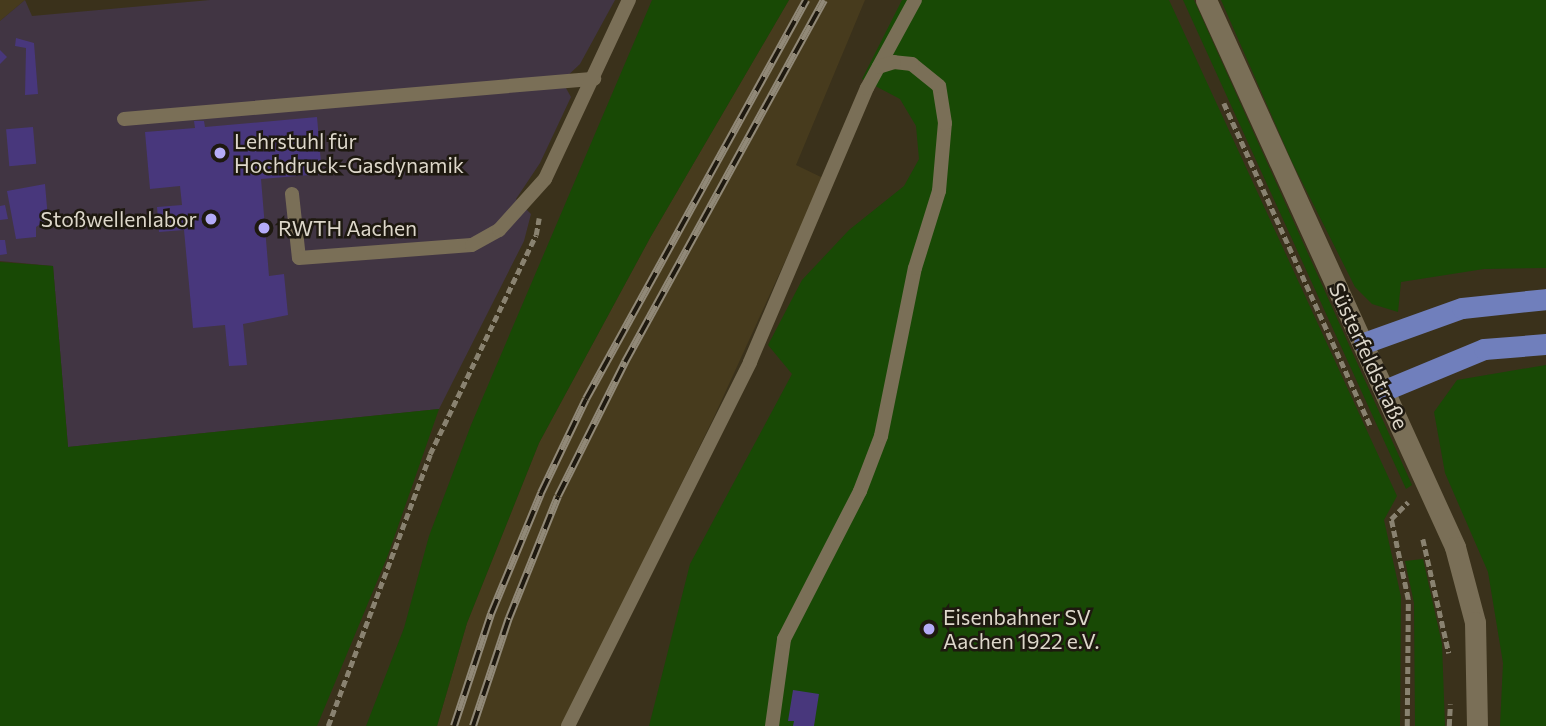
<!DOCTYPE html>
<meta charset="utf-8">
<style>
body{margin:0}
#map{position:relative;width:1546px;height:726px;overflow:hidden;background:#3a311b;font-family:Commissioner,sans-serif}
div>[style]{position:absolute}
.built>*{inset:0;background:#473b1d}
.education>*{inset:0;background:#413543}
.green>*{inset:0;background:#184905}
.building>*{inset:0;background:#48377c;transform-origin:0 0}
.path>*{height:4.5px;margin-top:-2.25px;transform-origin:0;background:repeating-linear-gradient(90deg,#898270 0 7px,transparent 0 10.5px)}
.service>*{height:14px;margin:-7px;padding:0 7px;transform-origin:7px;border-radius:7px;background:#7a6f57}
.tertiary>*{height:21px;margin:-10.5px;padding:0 10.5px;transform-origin:10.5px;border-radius:10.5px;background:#7a6f57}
.trunk>*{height:21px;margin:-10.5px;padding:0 10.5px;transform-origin:10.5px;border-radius:10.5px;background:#707fbc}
.rail>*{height:8px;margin-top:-4px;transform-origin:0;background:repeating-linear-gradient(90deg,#1e1910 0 16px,#918978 0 32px);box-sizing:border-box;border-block:2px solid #918978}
.dots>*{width:19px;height:19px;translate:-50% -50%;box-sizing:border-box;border:4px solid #1e1910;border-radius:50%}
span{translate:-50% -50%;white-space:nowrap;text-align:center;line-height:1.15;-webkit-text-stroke:5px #1e1910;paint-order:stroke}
.poi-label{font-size:21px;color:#ddd7ca}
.left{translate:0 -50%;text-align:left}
.right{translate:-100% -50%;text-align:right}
.street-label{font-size:21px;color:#ddd7ca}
</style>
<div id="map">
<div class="built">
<i style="clip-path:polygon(0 0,25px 0,0 21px)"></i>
<i style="clip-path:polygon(789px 0,865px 0,796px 165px,823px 178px,714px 417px,563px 726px,437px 726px,467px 623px,539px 443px,650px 238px)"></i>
</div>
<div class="education">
<i style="clip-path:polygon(25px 0,32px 16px,210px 0,615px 0,580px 64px,562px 81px,571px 97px,540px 163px,516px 199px,531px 214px,524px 241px,439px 409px,68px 447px,53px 266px,0 261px,0 21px)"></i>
</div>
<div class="green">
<i style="clip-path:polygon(652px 0,789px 0,650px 238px,539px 443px,467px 623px,437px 726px,366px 726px,404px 628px,429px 536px,471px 425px)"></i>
<i style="clip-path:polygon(902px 0,1169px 0,1397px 496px,1384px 520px,1401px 597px,1400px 726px,649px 726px,690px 564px,792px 374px,768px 345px,802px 280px,849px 230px,904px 186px,919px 159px,916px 126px,900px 99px,862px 79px)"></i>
<i style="clip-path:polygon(1183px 0,1194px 0,1412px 485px,1406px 489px)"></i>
<i style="clip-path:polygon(1221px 0,1546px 0,1546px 268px,1484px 269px,1401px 282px,1398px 312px,1372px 304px,1355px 287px,1292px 162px)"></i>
<i style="clip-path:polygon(0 262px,53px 266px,68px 447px,439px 409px,388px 555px,317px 726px,0 726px)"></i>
<i style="clip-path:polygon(1546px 365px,1546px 726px,1500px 726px,1503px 663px,1488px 572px,1445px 473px,1434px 412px,1457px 380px)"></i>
<i style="clip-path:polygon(1423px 559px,1442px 644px,1445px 726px,1415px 726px,1414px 603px,1405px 561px)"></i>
</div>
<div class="building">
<i style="clip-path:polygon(16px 38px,34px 43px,38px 94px,25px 95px,26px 48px,15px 46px)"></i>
<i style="clip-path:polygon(0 50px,7px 57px,0 64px)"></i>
<i style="clip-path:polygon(317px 117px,322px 174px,261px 179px,269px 276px,284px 274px,288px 315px,243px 324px,247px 365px,229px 366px,225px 325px,193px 328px,184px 230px,159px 232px,157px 207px,182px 205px,180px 186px,150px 189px,145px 132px,195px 128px,194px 121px,204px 121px,205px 127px)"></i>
<i style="left:33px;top:127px;width:37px;height:27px;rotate:85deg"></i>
<i style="clip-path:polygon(45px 184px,48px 219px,36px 227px,36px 237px,16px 239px,7px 191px)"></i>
<i style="clip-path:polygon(5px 205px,8px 219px,0 220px,0 206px)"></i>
<i style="clip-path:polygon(0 240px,5px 240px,7px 254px,0 255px)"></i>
<i style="clip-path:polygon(793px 690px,819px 694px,814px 726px,793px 726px,794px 721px,788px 721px)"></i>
</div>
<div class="path">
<i style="left:1224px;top:103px;width:356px;rotate:65.6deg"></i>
<i style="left:1423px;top:539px;width:117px;rotate:77.2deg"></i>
<i style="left:328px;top:726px;width:290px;rotate:-69.4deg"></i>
<i style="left:430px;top:454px;width:243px;rotate:-64.2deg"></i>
<i style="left:536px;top:235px;width:17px;rotate:-80deg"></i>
<i style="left:1407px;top:726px;width:127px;rotate:-89.5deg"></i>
<i style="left:1408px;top:599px;width:82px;rotate:-102deg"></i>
<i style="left:1391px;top:519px;width:24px;rotate:-45deg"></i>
<i style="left:1449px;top:726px;width:22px;rotate:-87deg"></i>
</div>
<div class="service">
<i style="left:124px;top:119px;width:472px;rotate:-4.9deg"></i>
<i style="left:292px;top:194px;width:64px;rotate:83.8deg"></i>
<i style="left:299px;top:258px;width:173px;rotate:-4.3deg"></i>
<i style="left:472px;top:245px;width:31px;rotate:-29deg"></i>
<i style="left:499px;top:230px;width:69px;rotate:-48deg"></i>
<i style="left:545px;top:179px;width:198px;rotate:-64.9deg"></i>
<i style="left:568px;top:726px;width:407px;rotate:-63.4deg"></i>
<i style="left:750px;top:362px;width:298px;rotate:-66.9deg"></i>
<i style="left:867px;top:88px;width:100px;rotate:-61.4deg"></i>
<i style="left:772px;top:726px;width:88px;rotate:-82.1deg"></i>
<i style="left:784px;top:639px;width:166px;rotate:-62.8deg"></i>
<i style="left:860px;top:491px;width:59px;rotate:-69.1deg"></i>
<i style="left:881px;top:436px;width:171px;rotate:-78.6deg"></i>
<i style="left:915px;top:268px;width:81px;rotate:-72.7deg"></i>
<i style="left:939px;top:191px;width:68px;rotate:-85deg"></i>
<i style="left:945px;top:123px;width:37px;rotate:-99deg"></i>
<i style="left:939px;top:86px;width:35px;rotate:-141deg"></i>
<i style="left:912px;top:64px;width:18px;rotate:-174deg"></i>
<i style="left:894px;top:62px;width:16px;rotate:162deg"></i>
</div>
<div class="tertiary">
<i style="left:1206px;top:0;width:601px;rotate:65.52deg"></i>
<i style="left:1455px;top:547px;width:78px;rotate:75.1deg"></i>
<i style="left:1475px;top:622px;width:104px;rotate:88.9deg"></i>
</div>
<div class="trunk">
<i style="left:1364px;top:343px;width:104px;rotate:-19.7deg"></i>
<i style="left:1462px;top:308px;width:84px;rotate:-6.1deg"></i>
<i style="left:1385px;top:390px;width:107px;rotate:-22.5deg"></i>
<i style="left:1484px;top:349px;width:62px;rotate:-4.6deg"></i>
</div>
<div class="rail">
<i style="left:454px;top:726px;width:118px;rotate:-71.7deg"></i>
<i style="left:491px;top:614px;width:131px;rotate:-67.5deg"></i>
<i style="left:541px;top:493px;width:104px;rotate:-64.4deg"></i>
<i style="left:586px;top:399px;width:456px;rotate:-61.1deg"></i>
<i style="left:473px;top:726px;width:114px;rotate:-71.6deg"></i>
<i style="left:509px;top:618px;width:131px;rotate:-68.1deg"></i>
<i style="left:558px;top:496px;width:150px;rotate:-63.4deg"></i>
<i style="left:625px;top:362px;width:413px;rotate:-61.2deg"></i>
</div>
<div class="dots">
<i style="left:220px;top:153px;background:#b5acf8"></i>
<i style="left:211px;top:219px;background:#b5acf8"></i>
<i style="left:264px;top:228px;background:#b5acf8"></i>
<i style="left:929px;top:629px;background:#b5acf8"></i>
</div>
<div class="poi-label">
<span class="left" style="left:234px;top:153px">Lehrstuhl für<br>Hochdruck-Gasdynamik</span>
<span class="right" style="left:197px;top:219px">Stoßwellenlabor</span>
<span class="left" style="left:278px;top:228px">RWTH Aachen</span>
<span class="left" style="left:943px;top:629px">Eisenbahner SV<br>Aachen 1922 e.V.</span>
</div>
<div class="street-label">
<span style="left:1369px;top:356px;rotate:65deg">Süsterfeldstraße</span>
</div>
</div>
